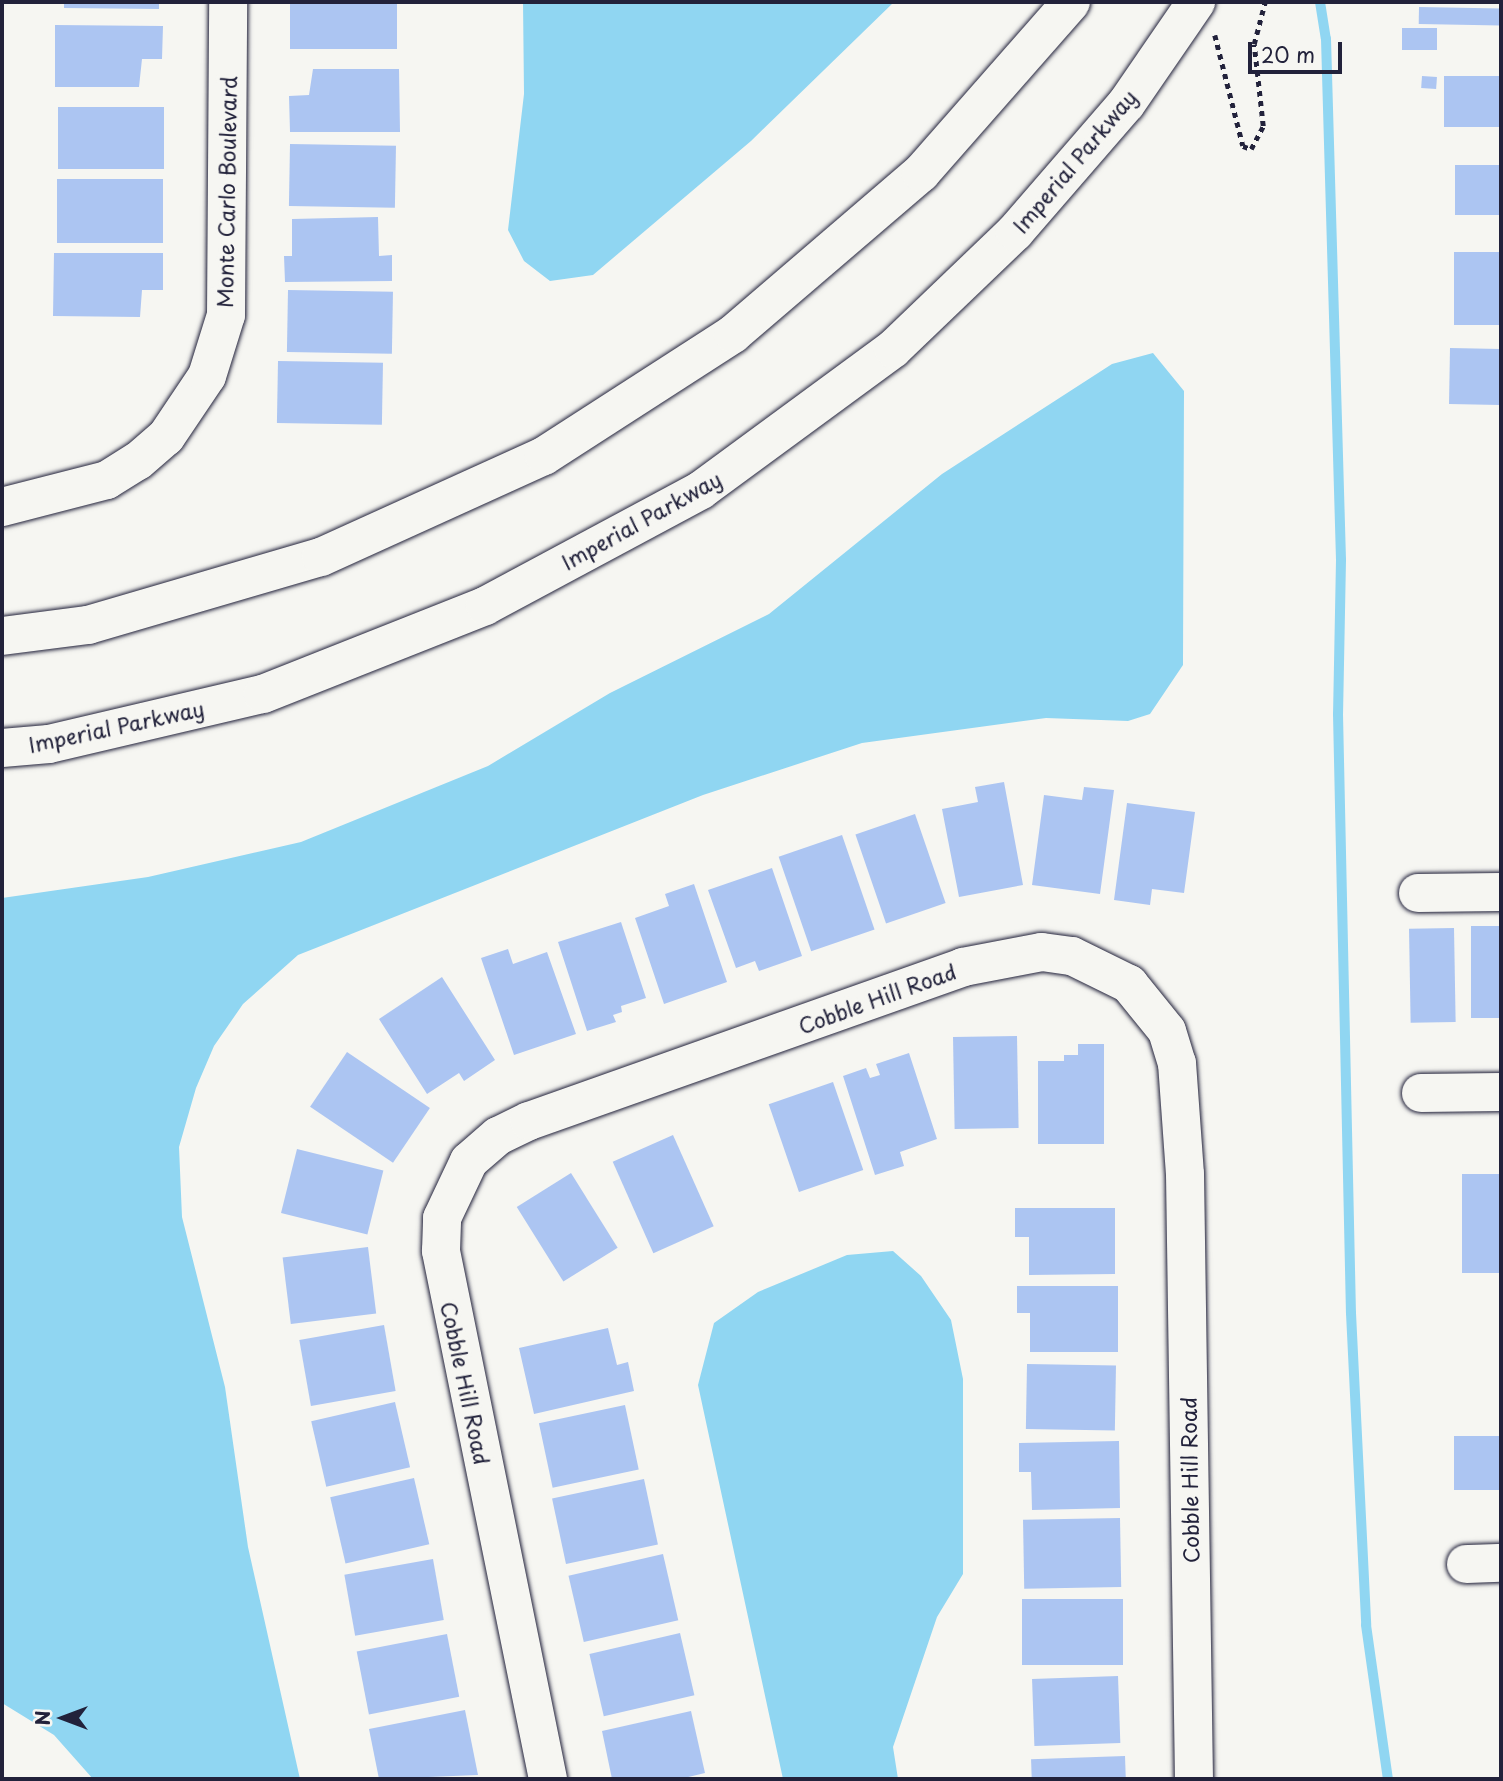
<!DOCTYPE html>
<style>
body{margin:0}
#map{position:relative;width:1503px;height:1781px;overflow:hidden;background:#f6f6f2;font-family:"Playpen Sans",sans-serif}
div>[style]{position:absolute}
.water>*{inset:0;background:#90d6f2}
.stream>*{height:10px;margin:-5px;padding:0 5px;transform-origin:5px;border-radius:5px;background:#90d6f2}
.building>*{inset:0;background:#acc5f2;transform-origin:0 0}
.path>*{height:4.5px;margin-top:-2.25px;transform-origin:0;background:repeating-linear-gradient(90deg,#22223b 0 5px,transparent 0 10px)}
.roads{filter:drop-shadow(0 0 2px #22223b) drop-shadow(0 0 2px #22223b)}
.street>*{height:38px;margin:-19px;padding:0 19px;transform-origin:19px;border-radius:19px;background:#f6f6f2}
.primary>*{height:38px;margin:-19px;padding:0 19px;transform-origin:19px;border-radius:19px;background:#f6f6f2}
span{translate:-50% -50%;white-space:nowrap;text-align:center;line-height:1.15;-webkit-text-stroke:7px #f6f6f2;paint-order:stroke}
.street-label{font-size:21px;color:#22223b}
.frame{position:absolute;inset:0;border:4px solid #22223b;pointer-events:none}
.north{position:absolute;left:28px;top:1683px;width:70px;height:70px;-webkit-text-stroke:5px #f6f6f2;paint-order:stroke;rotate:270deg;font-size:19px;font-weight:700;line-height:28px;text-align:center;color:#22223b}
.north::after{content:'';display:block;margin:auto;width:24px;height:32px;background:#22223b;clip-path:polygon(50% 0,100% 100%,50% 72%,0 100%)}
.scale{position:absolute;left:1248px;top:42px;width:94px;height:32px;box-sizing:border-box;border:4px solid #22223b;border-top:0;padding-left:9px;font-size:21px;line-height:24px;white-space:nowrap;color:#22223b;-webkit-text-stroke:5px #f6f6f2;paint-order:stroke}
</style>
<div id="map">
<div class="water">
<i style="clip-path:polygon(523px 2px,894px 2px,751px 141px,593px 275px,550px 281px,524px 261px,508px 230px,524px 94px)"></i>
<i style="clip-path:polygon(1153px 353px,1184px 391px,1183px 665px,1150px 714px,1128px 721px,1046px 718px,862px 743px,703px 795px,298px 955px,243px 1004px,214px 1046px,196px 1088px,179px 1147px,182px 1217px,225px 1387px,248px 1547px,300px 1779px,93px 1779px,54px 1735px,2px 1703px,2px 898px,148px 877px,301px 842px,488px 766px,610px 693px,769px 614px,942px 474px,1112px 364px)"></i>
<i style="clip-path:polygon(893px 1251px,921px 1276px,951px 1320px,963px 1379px,963px 1574px,937px 1617px,893px 1747px,898px 1779px,783px 1779px,698px 1385px,714px 1323px,758px 1292px,847px 1255px)"></i>
</div>
<div class="stream">
<i style="left:1320px;top:2px;width:37px;rotate:81deg"></i>
<i style="left:1326px;top:39px;width:521px;rotate:88.35deg"></i>
<i style="left:1341px;top:560px;width:154px;rotate:91.1deg"></i>
<i style="left:1338px;top:714px;width:599px;rotate:88.76deg"></i>
<i style="left:1351px;top:1313px;width:312px;rotate:87.2deg"></i>
<i style="left:1366px;top:1625px;width:156px;rotate:81.9deg"></i>
</div>
<div class="building">
<i style="clip-path:polygon(64px 2px,159px 2px,159px 9px,64px 8px)"></i>
<i style="left:290px;top:2px;width:107px;height:47px"></i>
<i style="left:1419px;top:7px;width:82px;height:17px;rotate:1deg"></i>
<i style="clip-path:polygon(55px 25px,163px 26px,162px 59px,142px 59px,139px 87px,55px 87px)"></i>
<i style="left:1402px;top:28px;width:35px;height:22px"></i>
<i style="clip-path:polygon(313px 69px,399px 69px,400px 132px,290px 132px,289px 96px,309px 95px)"></i>
<i style="left:1422px;top:76px;width:15px;height:12px;rotate:4deg"></i>
<i style="left:1444px;top:76px;width:57px;height:51px"></i>
<i style="left:58px;top:107px;width:106px;height:62px"></i>
<i style="left:290px;top:144px;width:106px;height:62px;rotate:1deg"></i>
<i style="left:1455px;top:165px;width:46px;height:50px"></i>
<i style="left:163px;top:179px;width:64px;height:106px;rotate:90deg"></i>
<i style="clip-path:polygon(378px 217px,379px 256px,392px 255px,392px 281px,285px 282px,284px 256px,292px 256px,292px 219px)"></i>
<i style="left:1454px;top:252px;width:47px;height:73px"></i>
<i style="clip-path:polygon(54px 253px,163px 253px,163px 290px,142px 290px,140px 317px,53px 316px)"></i>
<i style="left:288px;top:290px;width:105px;height:62px;rotate:1deg"></i>
<i style="left:1450px;top:348px;width:51px;height:56px;rotate:1deg"></i>
<i style="left:278px;top:361px;width:105px;height:62px;rotate:1deg"></i>
<i style="clip-path:polygon(1004px 782px,1023px 885px,959px 897px,942px 809px,978px 802px,975px 787px)"></i>
<i style="clip-path:polygon(1084px 787px,1114px 790px,1100px 894px,1032px 885px,1044px 795px,1082px 800px)"></i>
<i style="clip-path:polygon(1127px 803px,1195px 812px,1184px 893px,1152px 889px,1150px 905px,1114px 900px)"></i>
<i style="left:915px;top:814px;width:94px;height:63px;rotate:71deg"></i>
<i style="left:842px;top:835px;width:100px;height:67px;rotate:71deg"></i>
<i style="clip-path:polygon(772px 868px,802px 956px,759px 971px,755px 961px,736px 968px,708px 890px)"></i>
<i style="clip-path:polygon(694px 884px,727px 982px,664px 1004px,635px 918px,669px 906px,665px 894px)"></i>
<i style="clip-path:polygon(621px 922px,646px 998px,621px 1006px,622px 1012px,613px 1015px,616px 1022px,587px 1031px,558px 942px)"></i>
<i style="left:1471px;top:926px;width:30px;height:92px"></i>
<i style="left:1454px;top:928px;width:94px;height:45px;rotate:89deg"></i>
<i style="clip-path:polygon(508px 949px,513px 964px,547px 952px,576px 1034px,514px 1055px,481px 958px)"></i>
<i style="clip-path:polygon(442px 977px,495px 1060px,464px 1081px,459px 1073px,427px 1094px,379px 1019px)"></i>
<i style="left:1017px;top:1036px;width:92px;height:64px;rotate:89deg"></i>
<i style="clip-path:polygon(1078px 1044px,1104px 1044px,1104px 1144px,1038px 1144px,1038px 1061px,1064px 1061px,1064px 1055px,1078px 1055px)"></i>
<i style="left:347px;top:1052px;width:100px;height:66px;rotate:34deg"></i>
<i style="clip-path:polygon(909px 1053px,937px 1139px,900px 1152px,904px 1166px,875px 1175px,843px 1076px,866px 1068px,870px 1078px,880px 1075px,876px 1064px)"></i>
<i style="left:833px;top:1082px;width:93px;height:68px;rotate:71deg"></i>
<i style="left:673px;top:1135px;width:100px;height:66px;rotate:66deg"></i>
<i style="left:297px;top:1149px;width:89px;height:66px;rotate:14deg"></i>
<i style="left:571px;top:1173px;width:88px;height:64px;rotate:58deg"></i>
<i style="left:1501px;top:1174px;width:99px;height:39px;rotate:90deg"></i>
<i style="clip-path:polygon(1015px 1208px,1115px 1208px,1115px 1274px,1029px 1275px,1029px 1237px,1015px 1237px)"></i>
<i style="left:368px;top:1247px;width:67px;height:86px;rotate:83deg"></i>
<i style="clip-path:polygon(1017px 1286px,1118px 1286px,1118px 1352px,1030px 1352px,1030px 1313px,1017px 1313px)"></i>
<i style="left:384px;top:1325px;width:67px;height:86px;rotate:80deg"></i>
<i style="clip-path:polygon(608px 1328px,617px 1365px,628px 1362px,634px 1391px,534px 1414px,519px 1348px)"></i>
<i style="left:1027px;top:1364px;width:89px;height:65px;rotate:1deg"></i>
<i style="left:395px;top:1402px;width:67px;height:86px;rotate:77deg"></i>
<i style="left:625px;top:1405px;width:66px;height:88px;rotate:78deg"></i>
<i style="left:1454px;top:1436px;width:47px;height:54px"></i>
<i style="clip-path:polygon(1119px 1441px,1120px 1508px,1032px 1510px,1031px 1472px,1019px 1472px,1019px 1443px)"></i>
<i style="left:414px;top:1478px;width:68px;height:86px;rotate:77deg"></i>
<i style="left:644px;top:1479px;width:67px;height:94px;rotate:78deg"></i>
<i style="left:1120px;top:1518px;width:69px;height:97px;rotate:89deg"></i>
<i style="left:663px;top:1554px;width:68px;height:97px;rotate:77deg"></i>
<i style="left:433px;top:1559px;width:62px;height:90px;rotate:80deg"></i>
<i style="left:1022px;top:1599px;width:101px;height:66px"></i>
<i style="left:680px;top:1633px;width:64px;height:93px;rotate:77deg"></i>
<i style="left:447px;top:1634px;width:64px;height:92px;rotate:79deg"></i>
<i style="left:1118px;top:1676px;width:67px;height:86px;rotate:88deg"></i>
<i style="clip-path:polygon(465px 1710px,478px 1775px,379px 1779px,369px 1729px)"></i>
<i style="clip-path:polygon(691px 1711px,705px 1773px,680px 1779px,612px 1779px,602px 1731px)"></i>
<i style="left:1125px;top:1756px;width:23px;height:94px;rotate:88deg"></i>
</div>
<div class="path">
<i style="left:1215px;top:35px;width:114px;rotate:75.8deg"></i>
<i style="left:1243px;top:146px;width:9px;rotate:21deg"></i>
<i style="left:1251px;top:149px;width:26px;rotate:-62deg"></i>
<i style="left:1263px;top:126px;width:82px;rotate:-96.3deg"></i>
<i style="left:1254px;top:44px;width:43px;rotate:-75.3deg"></i>
</div>
<div class="roads">
<div class="street">
<i style="left:2px;top:507px;width:108px;rotate:-14.4deg"></i>
<i style="left:107px;top:480px;width:36px;rotate:-32deg"></i>
<i style="left:138px;top:461px;width:37px;rotate:-41deg"></i>
<i style="left:166px;top:437px;width:73px;rotate:-56.1deg"></i>
<i style="left:207px;top:376px;width:64px;rotate:-72.7deg"></i>
<i style="left:226px;top:315px;width:313px;rotate:-89.6deg"></i>
<i style="left:1418px;top:893px;width:83px;rotate:-0.7deg"></i>
<i style="left:1421px;top:1093px;width:80px;rotate:-0.7deg"></i>
<i style="left:1466px;top:1564px;width:35px;rotate:-2deg"></i>
<i style="left:548px;top:1779px;width:539px;rotate:-101.46deg"></i>
<i style="left:441px;top:1251px;width:33px;rotate:-88deg"></i>
<i style="left:442px;top:1218px;width:63px;rotate:-64.7deg"></i>
<i style="left:469px;top:1161px;width:38px;rotate:-41deg"></i>
<i style="left:498px;top:1136px;width:34px;rotate:-26deg"></i>
<i style="left:529px;top:1121px;width:461px;rotate:-19.5deg"></i>
<i style="left:963px;top:967px;width:80px;rotate:-10.8deg"></i>
<i style="left:1042px;top:952px;width:30px;rotate:8deg"></i>
<i style="left:1072px;top:956px;width:64px;rotate:26.2deg"></i>
<i style="left:1129px;top:984px;width:60px;rotate:51deg"></i>
<i style="left:1167px;top:1031px;width:34px;rotate:73deg"></i>
<i style="left:1177px;top:1063px;width:111px;rotate:85.9deg"></i>
<i style="left:1185px;top:1174px;width:605px;rotate:89.15deg"></i>
</div>
<div class="primary">
<i style="left:2px;top:636px;width:87px;rotate:-7.3deg"></i>
<i style="left:88px;top:625px;width:243px;rotate:-16.3deg"></i>
<i style="left:321px;top:557px;width:245px;rotate:-24.4deg"></i>
<i style="left:544px;top:456px;width:225px;rotate:-32.8deg"></i>
<i style="left:733px;top:334px;width:248px;rotate:-40.6deg"></i>
<i style="left:921px;top:173px;width:227px;rotate:-48.7deg"></i>
<i style="left:2px;top:748px;width:47px;rotate:-4.9deg"></i>
<i style="left:49px;top:744px;width:220px;rotate:-13.2deg"></i>
<i style="left:263px;top:694px;width:239px;rotate:-21.6deg"></i>
<i style="left:485px;top:606px;width:245px;rotate:-28.2deg"></i>
<i style="left:701px;top:490px;width:238px;rotate:-36.3deg"></i>
<i style="left:893px;top:349px;width:169px;rotate:-43.8deg"></i>
<i style="left:1015px;top:232px;width:169px;rotate:-49.1deg"></i>
<i style="left:1126px;top:104px;width:124px;rotate:-55.5deg"></i>
</div>
</div>
<div class="street-label">
<span style="left:1074px;top:161px;rotate:-50deg">Imperial Parkway</span>
<span style="left:226px;top:192px;rotate:-89deg">Monte Carlo Boulevard</span>
<span style="left:641px;top:520px;rotate:-29deg">Imperial Parkway</span>
<span style="left:116px;top:726px;rotate:-12deg">Imperial Parkway</span>
<span style="left:877px;top:998px;rotate:-20deg">Cobble Hill Road</span>
<span style="left:466px;top:1383px;rotate:78deg">Cobble Hill Road</span>
<span style="left:1189px;top:1480px;rotate:-91deg">Cobble Hill Road</span>
</div>
<div class="frame"></div>
<div class="north">N</div>
<div class="scale">20 m</div>
</div>
